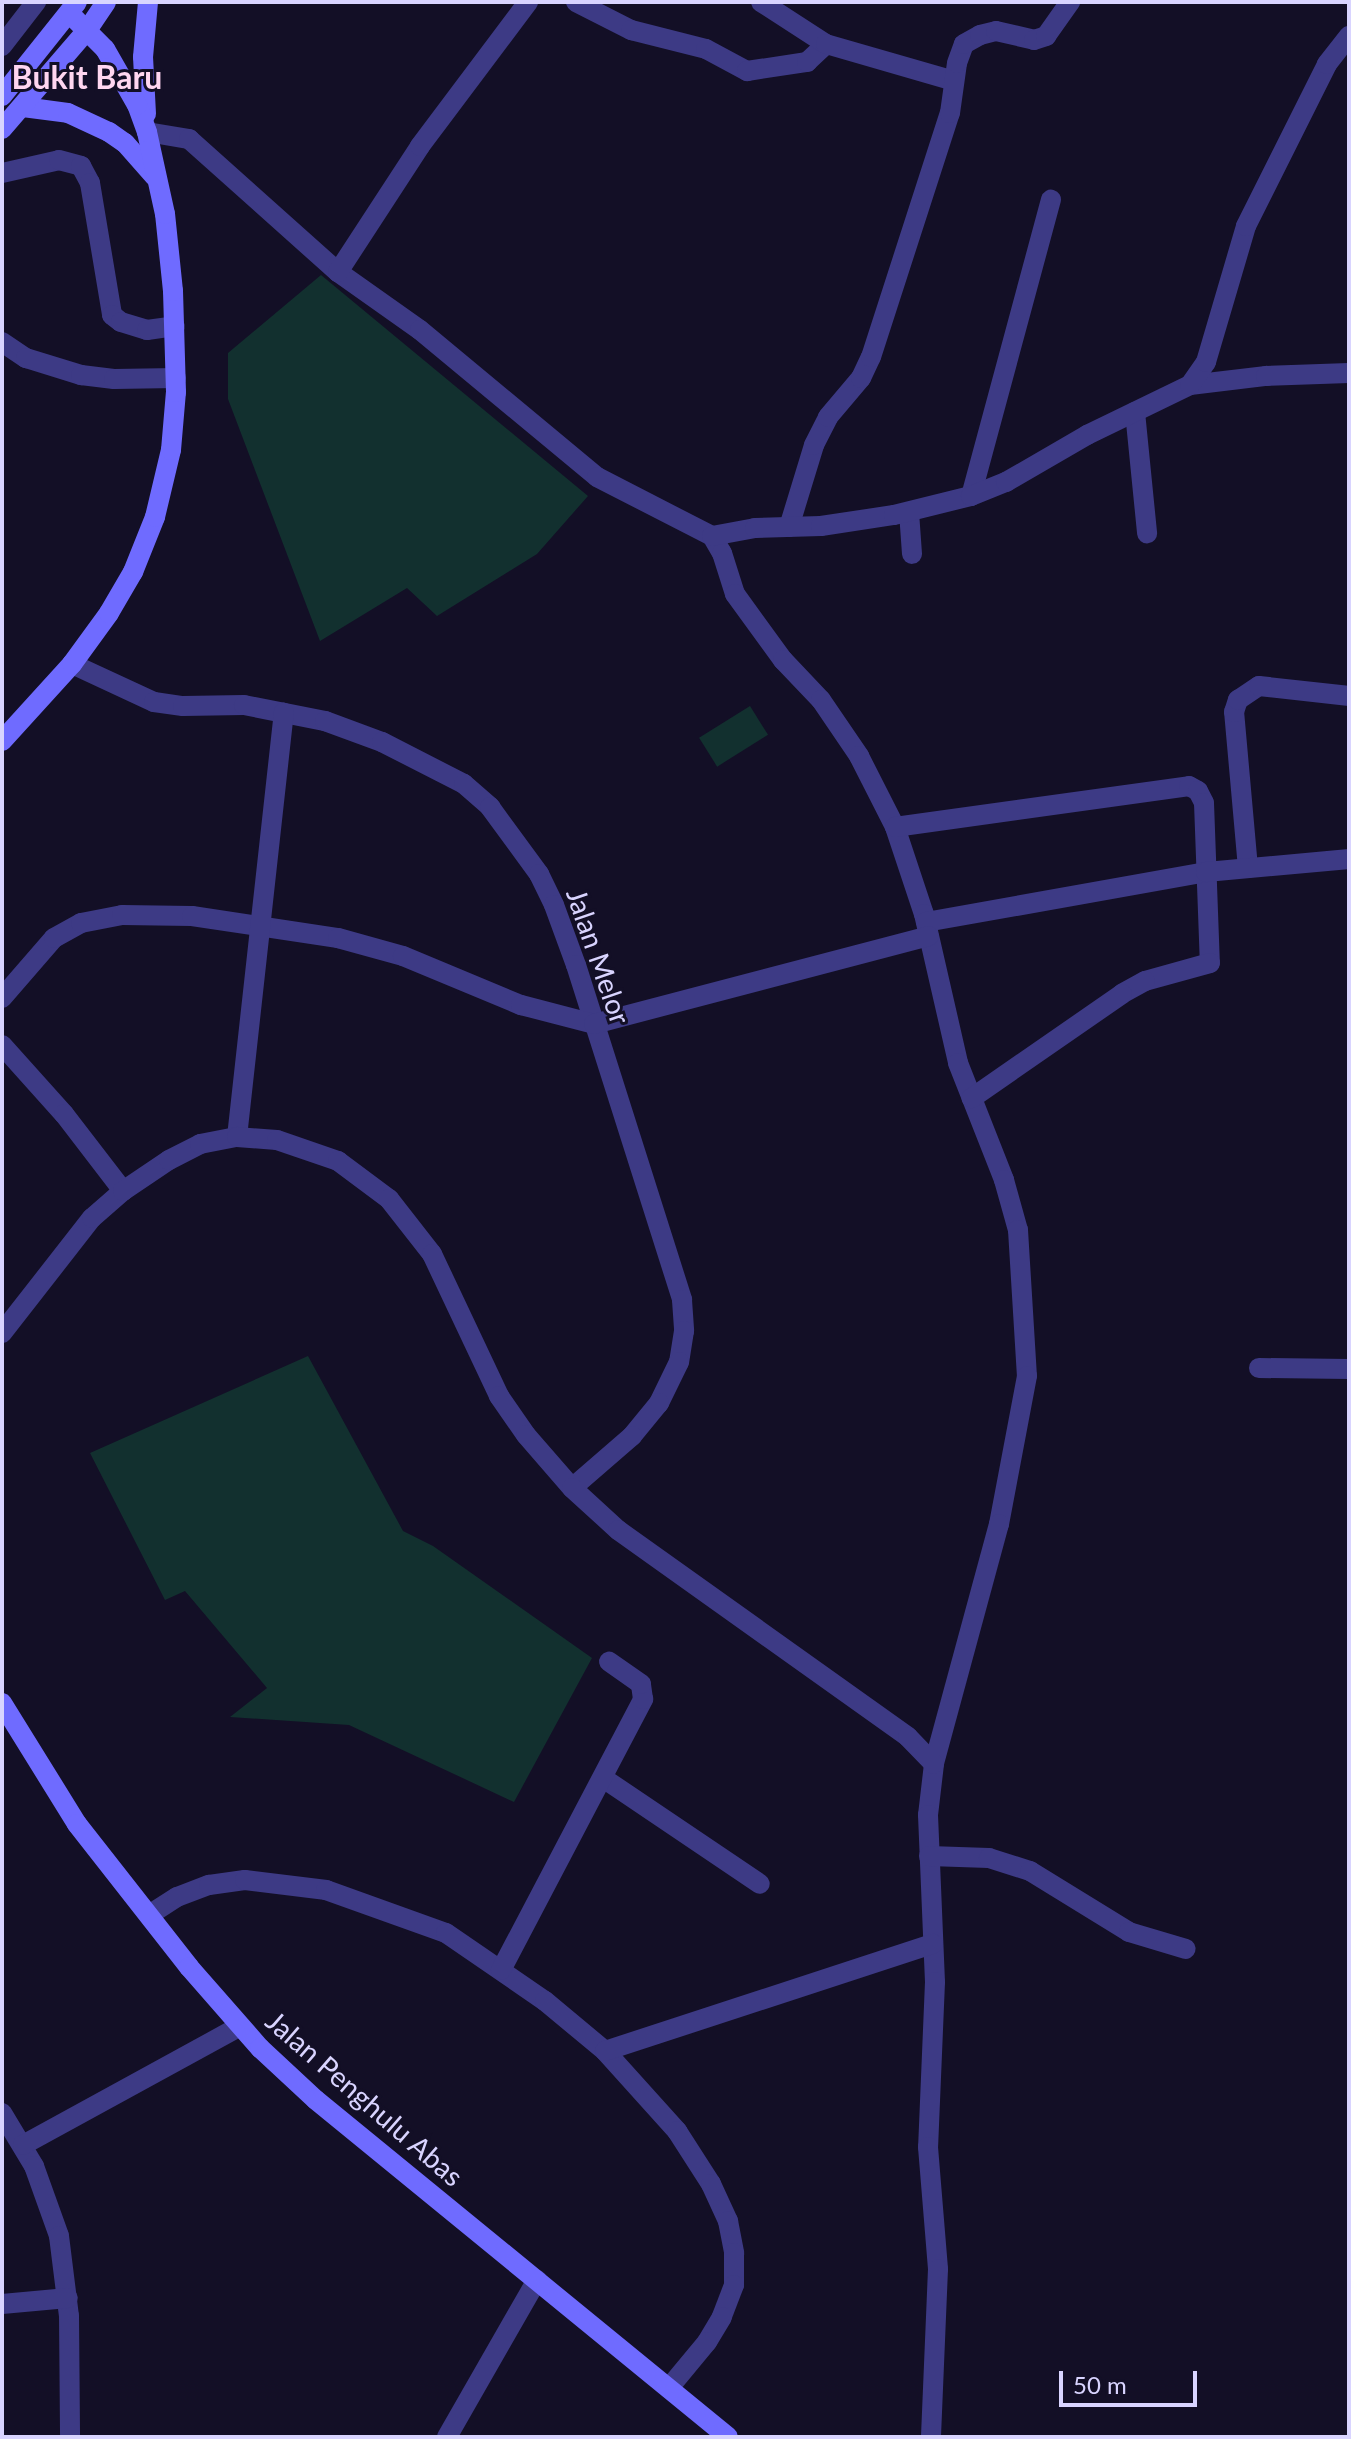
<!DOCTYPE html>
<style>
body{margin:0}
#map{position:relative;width:1351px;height:2439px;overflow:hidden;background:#130f26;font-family:Lato,sans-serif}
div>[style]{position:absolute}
.green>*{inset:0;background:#12302f;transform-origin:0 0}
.street>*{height:20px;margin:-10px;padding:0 10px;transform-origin:10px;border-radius:10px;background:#3d3a85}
.secondary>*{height:20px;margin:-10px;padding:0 10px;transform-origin:10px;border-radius:10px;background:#6f6bff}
span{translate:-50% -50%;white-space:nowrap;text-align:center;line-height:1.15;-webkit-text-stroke:6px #130f26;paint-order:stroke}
.street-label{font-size:28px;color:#d9d4ff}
.quarter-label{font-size:32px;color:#ffd6f0;font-weight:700}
.frame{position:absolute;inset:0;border:4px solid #d9d4ff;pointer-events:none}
.scale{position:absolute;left:1059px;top:2371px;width:138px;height:36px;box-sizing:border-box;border:4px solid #d9d4ff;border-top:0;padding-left:10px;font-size:24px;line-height:28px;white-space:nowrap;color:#d9d4ff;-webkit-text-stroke:6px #130f26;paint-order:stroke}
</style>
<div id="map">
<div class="green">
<i style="clip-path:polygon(321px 275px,588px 496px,537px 554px,437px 616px,407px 588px,320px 641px,228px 399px,228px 353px)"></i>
<i style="left:750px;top:706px;width:34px;height:60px;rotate:58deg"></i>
<i style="clip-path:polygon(308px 1356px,403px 1531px,433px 1546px,592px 1658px,514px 1802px,349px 1725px,230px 1717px,267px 1688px,185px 1591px,165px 1600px,90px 1453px)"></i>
</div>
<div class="street">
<i style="left:576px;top:2px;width:62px;rotate:27deg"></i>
<i style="left:631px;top:30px;width:77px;rotate:14.2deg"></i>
<i style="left:706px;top:49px;width:47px;rotate:28.2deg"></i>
<i style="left:747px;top:71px;width:61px;rotate:-8.5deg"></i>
<i style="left:807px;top:62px;width:26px;rotate:-43deg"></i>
<i style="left:761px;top:2px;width:77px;rotate:32.9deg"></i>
<i style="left:826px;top:44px;width:133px;rotate:16.1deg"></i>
<i style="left:2px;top:46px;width:56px;rotate:-52.3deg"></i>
<i style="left:147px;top:132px;width:43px;rotate:9.5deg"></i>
<i style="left:189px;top:139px;width:200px;rotate:41.8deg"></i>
<i style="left:338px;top:272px;width:100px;rotate:35.3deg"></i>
<i style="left:420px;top:330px;width:230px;rotate:39.7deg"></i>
<i style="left:597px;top:477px;width:129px;rotate:27.2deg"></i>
<i style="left:712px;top:536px;width:20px;rotate:60deg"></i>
<i style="left:722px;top:553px;width:43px;rotate:72.4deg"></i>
<i style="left:735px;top:594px;width:82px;rotate:54deg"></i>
<i style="left:783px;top:660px;width:55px;rotate:46.5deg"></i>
<i style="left:821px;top:700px;width:68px;rotate:55.8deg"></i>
<i style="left:859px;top:756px;width:80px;rotate:63.1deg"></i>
<i style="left:895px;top:827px;width:92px;rotate:71.6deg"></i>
<i style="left:924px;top:914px;width:153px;rotate:77.1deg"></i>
<i style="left:958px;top:1063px;width:126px;rotate:68.5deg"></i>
<i style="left:1004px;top:1180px;width:52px;rotate:74.4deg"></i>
<i style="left:1018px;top:1230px;width:146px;rotate:86.5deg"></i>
<i style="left:1027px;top:1376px;width:151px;rotate:100.7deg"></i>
<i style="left:999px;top:1524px;width:249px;rotate:105.2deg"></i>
<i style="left:934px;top:1764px;width:51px;rotate:96.7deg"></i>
<i style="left:928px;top:1815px;width:167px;rotate:87.6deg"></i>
<i style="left:935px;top:1982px;width:165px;rotate:92.4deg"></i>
<i style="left:928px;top:2147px;width:122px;rotate:85.3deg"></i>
<i style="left:938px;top:2269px;width:168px;rotate:92.4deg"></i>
<i style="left:2px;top:173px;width:58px;rotate:-12.8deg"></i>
<i style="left:59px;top:160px;width:23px;rotate:15deg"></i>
<i style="left:81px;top:166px;width:19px;rotate:62deg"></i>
<i style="left:90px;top:183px;width:134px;rotate:80.5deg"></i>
<i style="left:112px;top:315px;width:11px;rotate:38deg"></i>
<i style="left:121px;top:322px;width:27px;rotate:17deg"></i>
<i style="left:147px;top:330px;width:28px;rotate:-8deg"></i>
<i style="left:338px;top:272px;width:150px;rotate:-56.9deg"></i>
<i style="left:420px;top:146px;width:180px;rotate:-53.1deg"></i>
<i style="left:2px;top:342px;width:29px;rotate:34deg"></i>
<i style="left:26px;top:358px;width:58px;rotate:17.2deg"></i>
<i style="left:81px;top:375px;width:33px;rotate:7deg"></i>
<i style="left:114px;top:379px;width:62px;rotate:-0.9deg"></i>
<i style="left:1190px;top:385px;width:77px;rotate:-6.8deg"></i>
<i style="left:1266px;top:376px;width:83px;rotate:-2.1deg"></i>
<i style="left:1135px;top:412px;width:122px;rotate:84.3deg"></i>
<i style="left:971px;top:496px;width:307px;rotate:-74.9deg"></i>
<i style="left:909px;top:512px;width:42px;rotate:85.9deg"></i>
<i style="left:789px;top:527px;width:86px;rotate:-73deg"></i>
<i style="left:814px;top:445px;width:31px;rotate:-63deg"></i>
<i style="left:828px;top:417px;width:51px;rotate:-49.8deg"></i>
<i style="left:861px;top:378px;width:23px;rotate:-65deg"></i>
<i style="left:871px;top:357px;width:256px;rotate:-72.1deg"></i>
<i style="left:950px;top:113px;width:50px;rotate:-82deg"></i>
<i style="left:957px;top:63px;width:20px;rotate:-70deg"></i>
<i style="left:964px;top:44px;width:18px;rotate:-29deg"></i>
<i style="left:980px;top:35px;width:16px;rotate:-14deg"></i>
<i style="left:996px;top:31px;width:39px;rotate:13deg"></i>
<i style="left:1034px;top:40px;width:13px;rotate:-18deg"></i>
<i style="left:1046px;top:36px;width:42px;rotate:-54.8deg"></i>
<i style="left:712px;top:536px;width:44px;rotate:-10.5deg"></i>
<i style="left:755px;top:528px;width:66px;rotate:-1.7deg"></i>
<i style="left:821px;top:526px;width:74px;rotate:-8.6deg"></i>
<i style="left:894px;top:515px;width:79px;rotate:-13.9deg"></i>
<i style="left:971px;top:496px;width:38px;rotate:-22deg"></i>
<i style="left:1006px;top:482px;width:94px;rotate:-30.1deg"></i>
<i style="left:1087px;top:435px;width:114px;rotate:-25.9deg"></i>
<i style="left:1190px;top:385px;width:28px;rotate:-55deg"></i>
<i style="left:1206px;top:362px;width:142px;rotate:-73.6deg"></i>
<i style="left:1246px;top:226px;width:181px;rotate:-63.4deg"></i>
<i style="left:1327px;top:64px;width:36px;rotate:-52deg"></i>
<i style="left:72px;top:664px;width:90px;rotate:24.9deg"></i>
<i style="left:154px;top:702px;width:29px;rotate:8deg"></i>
<i style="left:183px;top:706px;width:61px;rotate:-0.9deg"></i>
<i style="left:244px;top:705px;width:83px;rotate:11.2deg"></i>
<i style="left:325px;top:721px;width:61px;rotate:20.2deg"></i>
<i style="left:382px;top:742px;width:92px;rotate:27.1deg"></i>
<i style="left:464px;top:784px;width:35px;rotate:41deg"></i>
<i style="left:490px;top:807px;width:83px;rotate:53.8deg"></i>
<i style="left:539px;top:874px;width:34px;rotate:64deg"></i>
<i style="left:554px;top:905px;width:64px;rotate:69.9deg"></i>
<i style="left:576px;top:965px;width:351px;rotate:72.4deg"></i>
<i style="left:682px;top:1300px;width:31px;rotate:86deg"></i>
<i style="left:684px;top:1331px;width:31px;rotate:99deg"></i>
<i style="left:679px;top:1362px;width:46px;rotate:116deg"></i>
<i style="left:659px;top:1403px;width:43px;rotate:129.3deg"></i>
<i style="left:632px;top:1436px;width:79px;rotate:139.1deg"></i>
<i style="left:895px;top:827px;width:297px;rotate:-7.9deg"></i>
<i style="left:1189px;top:786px;width:10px;rotate:29deg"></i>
<i style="left:1198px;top:791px;width:13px;rotate:63deg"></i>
<i style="left:1204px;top:803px;width:160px;rotate:87.9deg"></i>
<i style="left:1210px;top:963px;width:67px;rotate:164.5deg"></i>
<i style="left:1145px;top:981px;width:26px;rotate:151deg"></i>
<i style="left:1122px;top:994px;width:183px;rotate:145.3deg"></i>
<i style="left:1248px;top:868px;width:157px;rotate:-95.1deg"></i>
<i style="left:1234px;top:712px;width:13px;rotate:-72deg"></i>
<i style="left:1238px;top:700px;width:25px;rotate:-34deg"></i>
<i style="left:1259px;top:686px;width:91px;rotate:6.3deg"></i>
<i style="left:926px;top:922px;width:284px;rotate:-10.1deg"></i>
<i style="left:1206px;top:872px;width:144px;rotate:-5.2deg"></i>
<i style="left:2px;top:998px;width:79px;rotate:-49.1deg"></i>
<i style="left:54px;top:938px;width:31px;rotate:-29deg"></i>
<i style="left:81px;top:923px;width:42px;rotate:-11deg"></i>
<i style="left:122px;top:915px;width:70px;rotate:0.8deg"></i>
<i style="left:192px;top:916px;width:148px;rotate:8.6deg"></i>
<i style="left:338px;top:938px;width:67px;rotate:15.5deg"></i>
<i style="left:403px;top:956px;width:128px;rotate:22.6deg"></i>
<i style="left:521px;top:1005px;width:75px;rotate:14.6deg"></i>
<i style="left:594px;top:1024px;width:346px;rotate:-14.7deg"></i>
<i style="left:2px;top:1045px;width:93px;rotate:48.1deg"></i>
<i style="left:64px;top:1114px;width:97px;rotate:52.5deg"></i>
<i style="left:237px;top:1137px;width:427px;rotate:-83.7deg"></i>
<i style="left:2px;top:1333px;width:146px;rotate:-52deg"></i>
<i style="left:92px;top:1218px;width:41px;rotate:-41.1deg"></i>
<i style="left:123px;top:1191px;width:55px;rotate:-34deg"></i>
<i style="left:169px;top:1160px;width:35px;rotate:-27deg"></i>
<i style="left:200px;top:1144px;width:38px;rotate:-11deg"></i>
<i style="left:237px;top:1137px;width:40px;rotate:4.3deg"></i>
<i style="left:277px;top:1140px;width:65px;rotate:19deg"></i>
<i style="left:338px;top:1161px;width:64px;rotate:36.7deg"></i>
<i style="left:389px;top:1199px;width:70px;rotate:52deg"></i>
<i style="left:432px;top:1254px;width:157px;rotate:64.7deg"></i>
<i style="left:499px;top:1396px;width:47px;rotate:55.3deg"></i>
<i style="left:526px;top:1435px;width:70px;rotate:49deg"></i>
<i style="left:572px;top:1488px;width:62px;rotate:42.4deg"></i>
<i style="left:618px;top:1530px;width:356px;rotate:35.5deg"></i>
<i style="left:908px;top:1737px;width:37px;rotate:46deg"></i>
<i style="left:1259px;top:1368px;width:90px;rotate:0.6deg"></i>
<i style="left:603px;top:1778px;width:189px;rotate:34deg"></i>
<i style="left:929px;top:1856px;width:60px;rotate:1.9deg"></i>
<i style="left:989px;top:1858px;width:43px;rotate:17.6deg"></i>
<i style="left:1030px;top:1871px;width:116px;rotate:31.6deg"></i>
<i style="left:1129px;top:1932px;width:59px;rotate:16.6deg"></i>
<i style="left:149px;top:1915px;width:33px;rotate:-33deg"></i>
<i style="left:177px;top:1897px;width:34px;rotate:-21deg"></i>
<i style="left:209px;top:1885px;width:36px;rotate:-8deg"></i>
<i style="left:245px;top:1880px;width:82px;rotate:7deg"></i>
<i style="left:326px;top:1890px;width:127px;rotate:19.7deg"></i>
<i style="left:446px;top:1933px;width:120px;rotate:34.5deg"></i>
<i style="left:545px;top:2001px;width:78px;rotate:39.8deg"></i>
<i style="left:605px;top:2051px;width:108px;rotate:48deg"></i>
<i style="left:677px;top:2131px;width:63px;rotate:57.3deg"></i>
<i style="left:711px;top:2184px;width:41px;rotate:65.3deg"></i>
<i style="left:728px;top:2221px;width:33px;rotate:79deg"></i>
<i style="left:734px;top:2253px;width:32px;rotate:90deg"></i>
<i style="left:734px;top:2285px;width:34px;rotate:111deg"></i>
<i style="left:722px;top:2317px;width:29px;rotate:121deg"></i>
<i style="left:707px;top:2342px;width:60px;rotate:129.6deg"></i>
<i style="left:501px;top:1970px;width:306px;rotate:-62.3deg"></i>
<i style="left:643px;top:1699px;width:15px;rotate:-98deg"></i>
<i style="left:641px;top:1684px;width:39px;rotate:-145deg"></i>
<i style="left:605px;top:2051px;width:345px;rotate:-18.1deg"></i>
<i style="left:2px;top:2113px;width:62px;rotate:58.9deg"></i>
<i style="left:34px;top:2166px;width:74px;rotate:70.3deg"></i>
<i style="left:59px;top:2236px;width:81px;rotate:82.9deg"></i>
<i style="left:69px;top:2316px;width:121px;rotate:89.5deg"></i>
<i style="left:23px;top:2145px;width:247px;rotate:-28.7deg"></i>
<i style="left:2px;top:2304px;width:66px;rotate:-5.2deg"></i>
<i style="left:447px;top:2437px;width:181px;rotate:-60.2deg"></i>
</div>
<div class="secondary">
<i style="left:2px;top:96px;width:120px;rotate:-51.4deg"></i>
<i style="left:23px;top:107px;width:45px;rotate:7.6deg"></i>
<i style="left:68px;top:113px;width:45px;rotate:24.9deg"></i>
<i style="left:109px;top:132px;width:19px;rotate:35deg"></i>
<i style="left:125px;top:143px;width:45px;rotate:48.6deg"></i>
<i style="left:146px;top:114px;width:57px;rotate:-93deg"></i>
<i style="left:143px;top:57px;width:55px;rotate:-84.8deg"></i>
<i style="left:2px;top:129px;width:132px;rotate:-49.3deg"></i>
<i style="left:88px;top:29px;width:32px;rotate:-56deg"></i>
<i style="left:2px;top:741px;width:104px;rotate:-47.7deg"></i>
<i style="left:72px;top:664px;width:63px;rotate:-54deg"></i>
<i style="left:109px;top:613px;width:48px;rotate:-59.7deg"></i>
<i style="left:133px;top:572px;width:59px;rotate:-68.2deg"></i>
<i style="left:155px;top:517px;width:69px;rotate:-76.6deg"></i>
<i style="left:171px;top:450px;width:58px;rotate:-85.1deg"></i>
<i style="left:176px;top:392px;width:101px;rotate:-91.7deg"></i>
<i style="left:173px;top:291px;width:77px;rotate:-95.9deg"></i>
<i style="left:165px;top:214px;width:84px;rotate:-102.4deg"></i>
<i style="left:147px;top:132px;width:29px;rotate:-110deg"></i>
<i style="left:137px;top:105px;width:64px;rotate:-119.7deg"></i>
<i style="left:105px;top:49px;width:51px;rotate:-135deg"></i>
<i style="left:2px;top:1703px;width:142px;rotate:58.2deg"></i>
<i style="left:77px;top:1824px;width:182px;rotate:51.9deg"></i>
<i style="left:189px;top:1967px;width:108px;rotate:48.8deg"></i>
<i style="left:260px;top:2048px;width:76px;rotate:42.9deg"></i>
<i style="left:316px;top:2100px;width:532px;rotate:39.28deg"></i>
</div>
<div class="street-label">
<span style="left:599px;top:956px;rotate:71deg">Jalan Melor</span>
<span style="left:365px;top:2098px;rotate:41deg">Jalan Penghulu Abas</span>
</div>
<div class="quarter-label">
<span style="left:87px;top:77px">Bukit Baru</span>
</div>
<div class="frame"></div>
<div class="scale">50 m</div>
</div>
